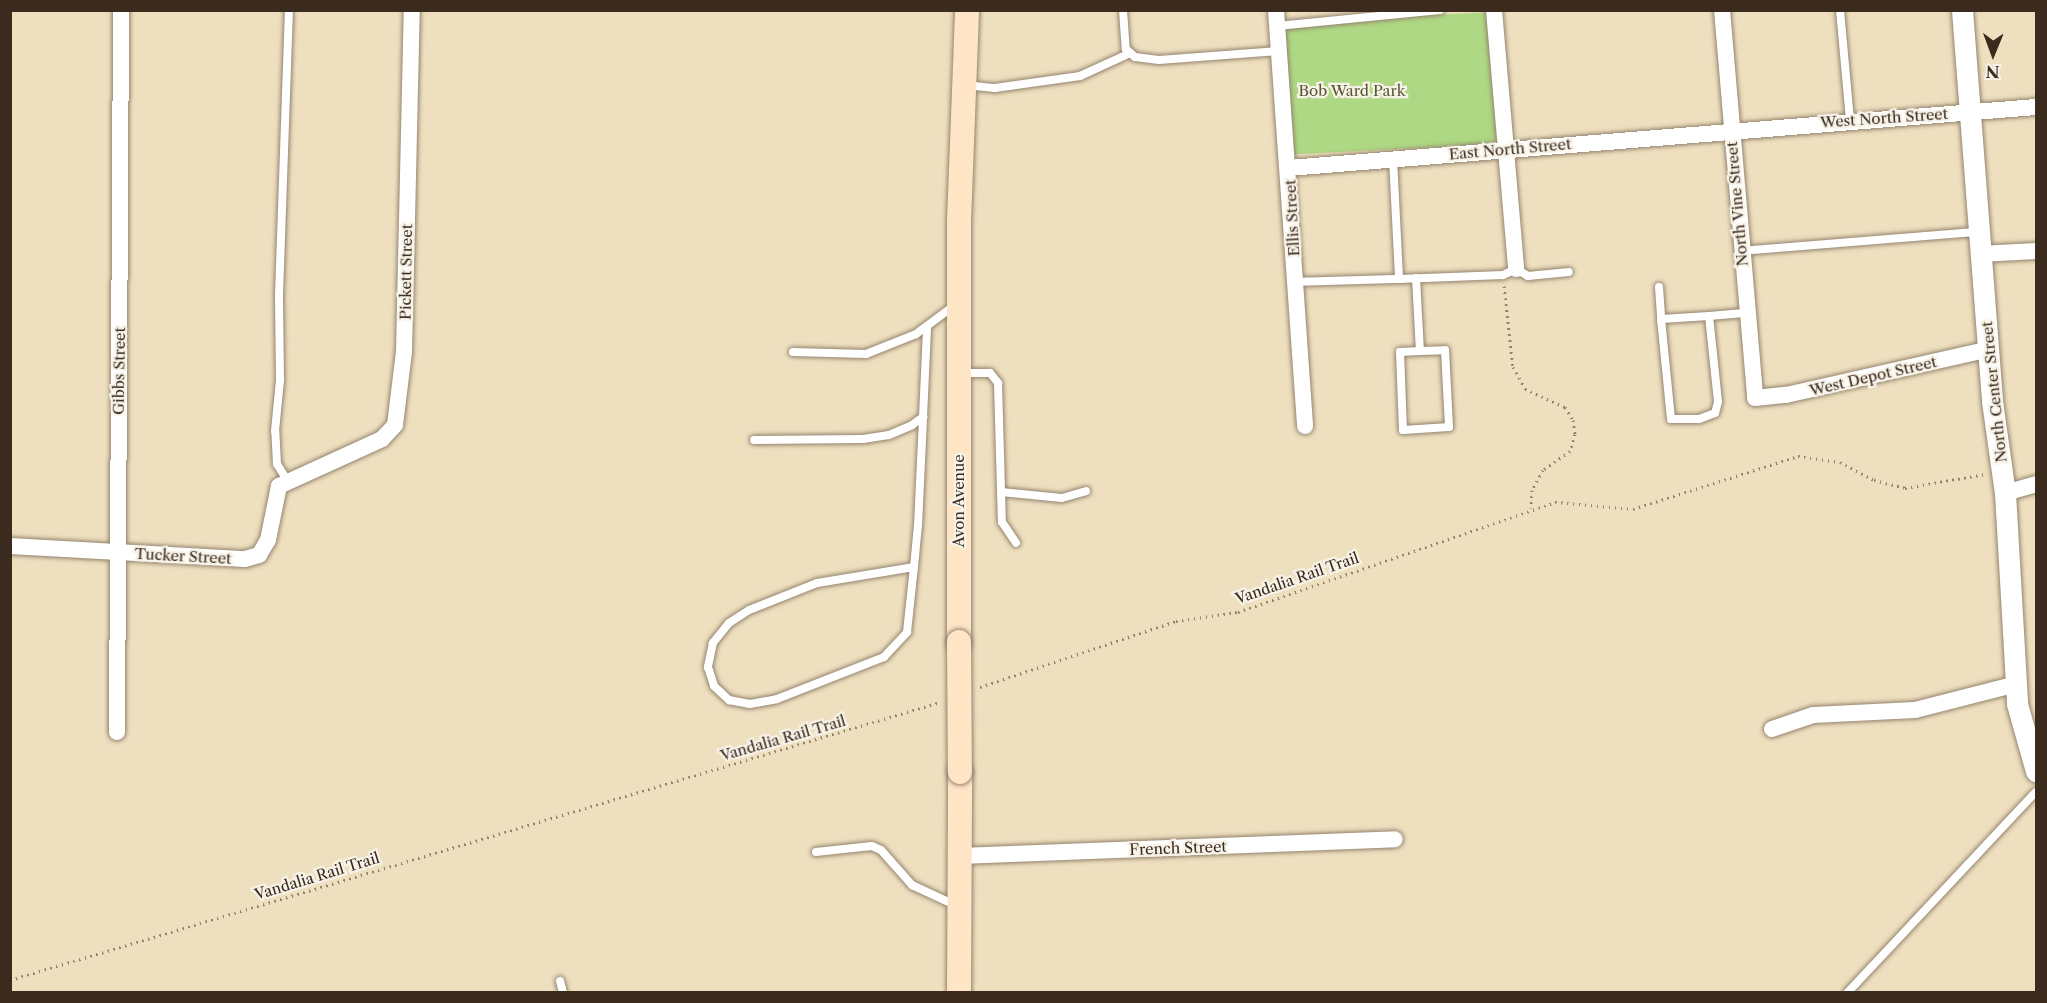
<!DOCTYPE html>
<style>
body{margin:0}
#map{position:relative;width:2047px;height:1003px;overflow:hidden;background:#eedfbf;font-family:"Libre Caslon Text",serif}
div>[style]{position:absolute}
.green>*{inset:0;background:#aed883;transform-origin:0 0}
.path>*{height:3px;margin-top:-1.5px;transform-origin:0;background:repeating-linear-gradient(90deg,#94846e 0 1.5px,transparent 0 6px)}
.roads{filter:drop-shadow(0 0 2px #94846e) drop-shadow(0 0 2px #94846e)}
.service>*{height:8px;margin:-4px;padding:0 4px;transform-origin:4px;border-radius:4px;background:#fff}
.minor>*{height:16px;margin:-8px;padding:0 8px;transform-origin:8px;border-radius:8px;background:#fff}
.tertiary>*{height:21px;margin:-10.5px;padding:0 10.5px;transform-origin:10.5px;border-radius:10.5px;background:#fff}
.secondary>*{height:24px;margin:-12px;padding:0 12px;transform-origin:12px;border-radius:12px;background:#fee5c5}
.bridges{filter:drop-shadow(0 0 2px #94846e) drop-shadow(0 0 2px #94846e)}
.secondary-bridge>*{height:24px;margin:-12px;padding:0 12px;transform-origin:12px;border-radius:12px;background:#fee5c5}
span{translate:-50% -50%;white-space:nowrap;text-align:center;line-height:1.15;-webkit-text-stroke:4.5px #f7f3e8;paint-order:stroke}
.park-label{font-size:15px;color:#585637}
.street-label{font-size:15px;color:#3b2a1e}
.frame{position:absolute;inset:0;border:12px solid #3b2a1e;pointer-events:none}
.north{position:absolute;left:1963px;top:24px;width:60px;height:60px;-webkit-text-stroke:4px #f7f3e8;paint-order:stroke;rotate:181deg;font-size:16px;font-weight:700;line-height:24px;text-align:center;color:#3b2a1e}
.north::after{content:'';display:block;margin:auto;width:21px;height:27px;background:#3b2a1e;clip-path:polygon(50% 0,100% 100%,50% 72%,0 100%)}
</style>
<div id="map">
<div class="green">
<i style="left:1491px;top:12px;width:132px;height:216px;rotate:87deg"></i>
</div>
<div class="path">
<i style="left:1504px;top:286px;width:81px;rotate:83.7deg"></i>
<i style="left:1513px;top:367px;width:25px;rotate:61deg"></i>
<i style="left:1525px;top:389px;width:44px;rotate:24.2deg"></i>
<i style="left:1565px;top:407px;width:15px;rotate:58deg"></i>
<i style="left:1573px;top:420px;width:14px;rotate:82deg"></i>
<i style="left:1575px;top:434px;width:18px;rotate:106deg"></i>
<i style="left:1570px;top:451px;width:33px;rotate:145deg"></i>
<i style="left:1543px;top:470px;width:23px;rotate:119deg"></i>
<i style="left:1532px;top:490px;width:18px;rotate:93deg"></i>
<i style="left:980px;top:687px;width:207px;rotate:-18.6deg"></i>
<i style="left:1176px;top:621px;width:63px;rotate:-8.3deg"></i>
<i style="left:1238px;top:612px;width:336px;rotate:-19.1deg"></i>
<i style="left:1555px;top:502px;width:78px;rotate:5.1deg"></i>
<i style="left:1633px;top:509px;width:173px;rotate:-17.8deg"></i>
<i style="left:1798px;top:456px;width:42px;rotate:8.1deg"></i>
<i style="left:1840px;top:462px;width:38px;rotate:28deg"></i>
<i style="left:1874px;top:480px;width:32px;rotate:14deg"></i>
<i style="left:1905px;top:488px;width:81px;rotate:-9.9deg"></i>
<i style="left:10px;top:980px;width:971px;rotate:-16.64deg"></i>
</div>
<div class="roads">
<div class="service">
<i style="left:1123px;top:10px;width:39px;rotate:86deg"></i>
<i style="left:1126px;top:49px;width:12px;rotate:42deg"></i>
<i style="left:1135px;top:57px;width:24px;rotate:7deg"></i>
<i style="left:1159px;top:60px;width:120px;rotate:-4.3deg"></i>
<i style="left:1840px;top:10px;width:110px;rotate:84.8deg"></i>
<i style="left:1277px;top:26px;width:164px;rotate:-5.6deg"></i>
<i style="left:965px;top:85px;width:30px;rotate:6deg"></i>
<i style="left:995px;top:88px;width:86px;rotate:-8deg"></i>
<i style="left:1080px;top:76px;width:55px;rotate:-24.7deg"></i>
<i style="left:1393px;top:159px;width:120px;rotate:87.1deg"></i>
<i style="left:1399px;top:279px;width:104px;rotate:-2.2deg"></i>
<i style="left:1503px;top:275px;width:14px;rotate:-25deg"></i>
<i style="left:1516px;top:269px;width:14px;rotate:30deg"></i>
<i style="left:1528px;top:276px;width:41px;rotate:-5.6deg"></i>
<i style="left:1740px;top:251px;width:239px;rotate:-4.6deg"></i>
<i style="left:1416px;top:278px;width:73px;rotate:86.9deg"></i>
<i style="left:1420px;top:351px;width:25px;rotate:-2deg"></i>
<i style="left:1445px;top:350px;width:77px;rotate:87deg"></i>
<i style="left:1449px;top:427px;width:46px;rotate:176.3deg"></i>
<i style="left:1403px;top:430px;width:78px;rotate:-92.2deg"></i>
<i style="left:1400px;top:352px;width:20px;rotate:-3deg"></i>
<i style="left:1296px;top:282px;width:103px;rotate:-1.7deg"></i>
<i style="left:1659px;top:287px;width:32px;rotate:86deg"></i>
<i style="left:1709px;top:316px;width:86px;rotate:84deg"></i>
<i style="left:1718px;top:402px;width:11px;rotate:105deg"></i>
<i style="left:1715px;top:413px;width:17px;rotate:159deg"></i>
<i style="left:1699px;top:419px;width:28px;rotate:180deg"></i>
<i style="left:1671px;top:419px;width:100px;rotate:-95.7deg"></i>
<i style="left:1661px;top:319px;width:48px;rotate:-3.6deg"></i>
<i style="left:1709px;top:316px;width:38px;rotate:-5deg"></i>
<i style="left:793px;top:352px;width:73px;rotate:1.6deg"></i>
<i style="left:866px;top:354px;width:54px;rotate:-21.8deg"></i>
<i style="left:916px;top:334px;width:49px;rotate:-36.6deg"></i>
<i style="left:960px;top:373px;width:30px"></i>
<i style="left:990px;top:373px;width:13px;rotate:51deg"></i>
<i style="left:998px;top:383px;width:139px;rotate:88.4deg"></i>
<i style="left:1002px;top:522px;width:25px;rotate:56deg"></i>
<i style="left:754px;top:440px;width:109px;rotate:-0.5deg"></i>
<i style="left:863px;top:439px;width:26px;rotate:-9deg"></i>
<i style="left:889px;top:435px;width:25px;rotate:-23deg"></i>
<i style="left:912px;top:425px;width:14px;rotate:-36deg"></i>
<i style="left:923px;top:417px;width:89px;rotate:-87.4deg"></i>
<i style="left:287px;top:480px;width:19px;rotate:-122deg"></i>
<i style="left:277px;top:464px;width:33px;rotate:-93deg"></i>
<i style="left:275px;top:431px;width:51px;rotate:-84.4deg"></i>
<i style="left:280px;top:380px;width:85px;rotate:-90.7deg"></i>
<i style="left:279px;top:295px;width:285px;rotate:-88deg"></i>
<i style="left:1001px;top:492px;width:61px;rotate:5.6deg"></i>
<i style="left:1062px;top:498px;width:25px;rotate:-16deg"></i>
<i style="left:914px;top:567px;width:98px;rotate:170.6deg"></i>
<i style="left:817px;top:583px;width:73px;rotate:158.3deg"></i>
<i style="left:749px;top:610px;width:24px;rotate:147deg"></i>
<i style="left:729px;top:623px;width:26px;rotate:129deg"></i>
<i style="left:713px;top:643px;width:25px;rotate:102deg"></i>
<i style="left:708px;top:667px;width:20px;rotate:72deg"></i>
<i style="left:714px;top:686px;width:21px;rotate:43deg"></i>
<i style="left:729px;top:700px;width:21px;rotate:11deg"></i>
<i style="left:750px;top:704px;width:27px;rotate:-10deg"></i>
<i style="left:777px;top:699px;width:115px;rotate:-21.4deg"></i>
<i style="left:884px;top:657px;width:34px;rotate:-47deg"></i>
<i style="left:907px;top:632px;width:65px;rotate:-83.9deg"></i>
<i style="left:914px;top:567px;width:42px;rotate:-84.6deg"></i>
<i style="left:918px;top:525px;width:108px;rotate:-87.3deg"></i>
<i style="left:816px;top:852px;width:56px;rotate:-6.1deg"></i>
<i style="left:872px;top:846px;width:10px;rotate:24deg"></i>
<i style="left:881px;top:850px;width:47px;rotate:48.5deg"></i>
<i style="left:912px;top:885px;width:50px;rotate:25deg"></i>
<i style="left:560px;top:981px;width:11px;rotate:75deg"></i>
<i style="left:1848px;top:992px;width:274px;rotate:-46.8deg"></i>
</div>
<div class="minor">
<i style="left:1276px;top:10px;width:417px;rotate:86deg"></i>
<i style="left:1494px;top:10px;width:260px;rotate:85.1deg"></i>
<i style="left:1722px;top:10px;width:389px;rotate:85.1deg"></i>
<i style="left:1755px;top:398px;width:31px;rotate:-6deg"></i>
<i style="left:1786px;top:395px;width:209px;rotate:-12.7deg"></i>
<i style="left:1289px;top:168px;width:749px;rotate:-4.67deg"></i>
<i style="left:1980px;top:254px;width:56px;rotate:-3.1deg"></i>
<i style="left:2005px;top:493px;width:32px;rotate:-16deg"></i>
<i style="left:10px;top:546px;width:235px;rotate:3.2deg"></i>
<i style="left:245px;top:559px;width:15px;rotate:-16deg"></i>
<i style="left:259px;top:555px;width:17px;rotate:-59deg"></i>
<i style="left:268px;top:540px;width:55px;rotate:-78.5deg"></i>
<i style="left:279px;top:486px;width:113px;rotate:-24.5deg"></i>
<i style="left:382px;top:439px;width:19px;rotate:-47deg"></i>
<i style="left:395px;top:425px;width:74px;rotate:-83deg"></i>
<i style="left:404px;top:352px;width:342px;rotate:-88.7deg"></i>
<i style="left:1772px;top:729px;width:43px;rotate:-18.9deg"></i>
<i style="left:1813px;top:715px;width:102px;rotate:-2.8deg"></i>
<i style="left:1915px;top:710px;width:104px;rotate:-14.4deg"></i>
<i style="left:117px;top:732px;width:722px;rotate:-89.68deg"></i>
<i style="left:961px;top:856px;width:434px;rotate:-2.2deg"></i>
</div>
<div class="tertiary">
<i style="left:1962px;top:10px;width:392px;rotate:85.6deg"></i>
<i style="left:1992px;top:401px;width:93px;rotate:82deg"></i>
<i style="left:2005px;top:493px;width:211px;rotate:86.7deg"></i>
<i style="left:2017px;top:704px;width:70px;rotate:74.2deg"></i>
</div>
<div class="secondary">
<i style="left:959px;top:642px;width:421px;rotate:-90deg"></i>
<i style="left:959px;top:221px;width:211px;rotate:-87.8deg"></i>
<i style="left:959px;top:992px;width:220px;rotate:-89.7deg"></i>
</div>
</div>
<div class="bridges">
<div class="secondary-bridge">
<i style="left:959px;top:642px;width:130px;rotate:89.6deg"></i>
</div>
</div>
<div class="park-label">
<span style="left:1352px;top:91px">Bob Ward Park</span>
</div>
<div class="street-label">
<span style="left:1884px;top:118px;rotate:-4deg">West North Street</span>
<span style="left:1510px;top:149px;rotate:-5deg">East North Street</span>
<span style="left:1737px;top:204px;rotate:-95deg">North Vine Street</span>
<span style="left:1292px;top:218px;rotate:-93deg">Ellis Street</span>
<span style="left:406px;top:272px;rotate:-89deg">Pickett Street</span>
<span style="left:119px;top:371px;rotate:-89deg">Gibbs Street</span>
<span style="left:1873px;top:376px;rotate:-13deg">West Depot Street</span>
<span style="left:1994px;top:392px;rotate:-96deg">North Center Street</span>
<span style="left:959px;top:501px;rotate:-90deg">Avon Avenue</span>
<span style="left:183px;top:556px;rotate:3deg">Tucker Street</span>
<span style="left:1297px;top:578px;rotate:-19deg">Vandalia Rail Trail</span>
<span style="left:783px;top:738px;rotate:-16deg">Vandalia Rail Trail</span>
<span style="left:1178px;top:848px;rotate:-2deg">French Street</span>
<span style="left:317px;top:876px;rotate:-17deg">Vandalia Rail Trail</span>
</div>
<div class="frame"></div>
<div class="north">N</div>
</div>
